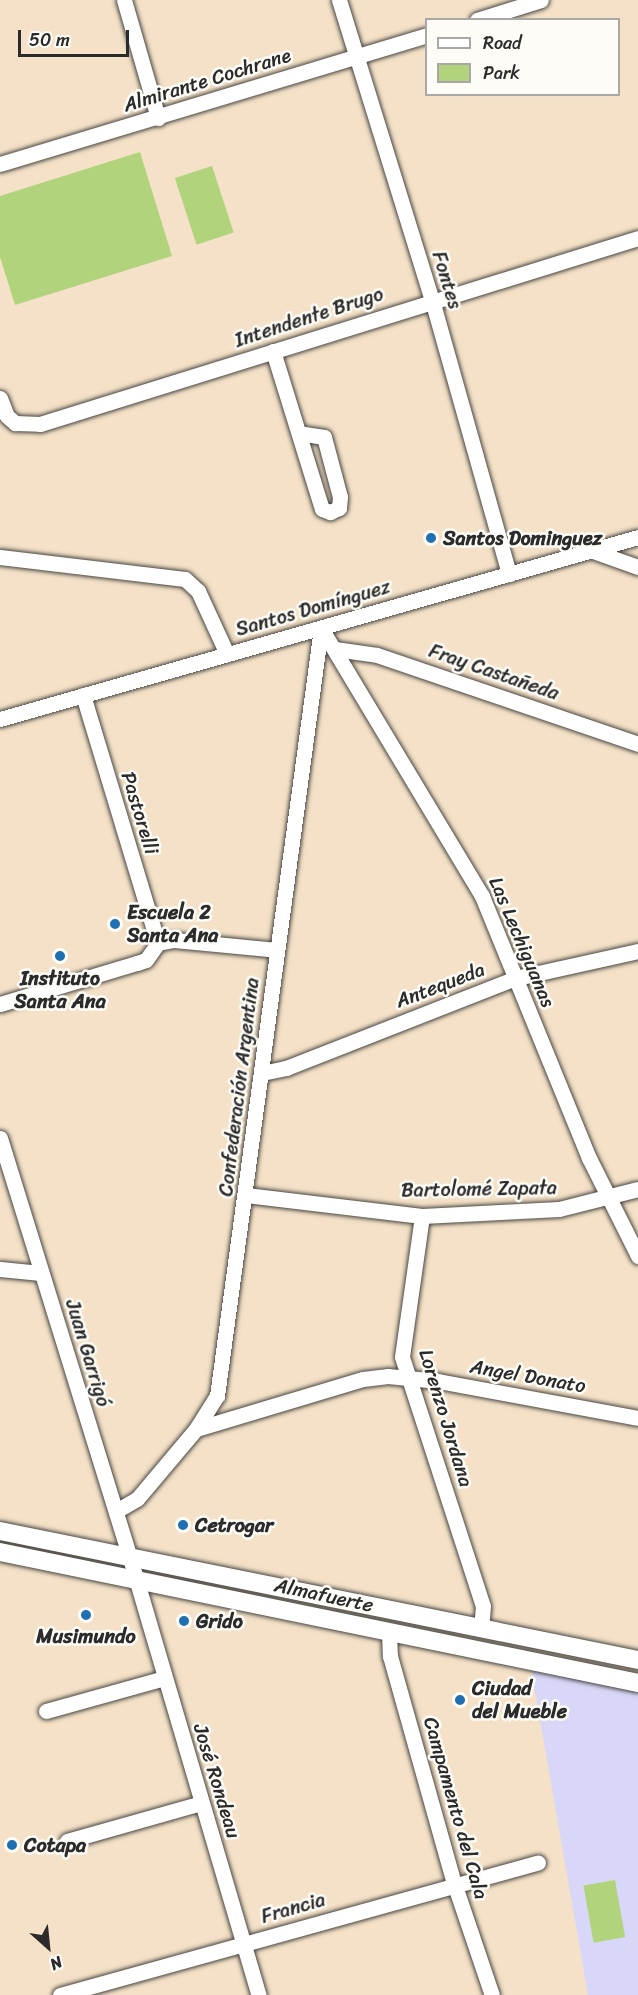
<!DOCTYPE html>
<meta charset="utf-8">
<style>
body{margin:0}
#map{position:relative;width:638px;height:1995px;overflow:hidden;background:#f4e1c7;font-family:Sriracha,sans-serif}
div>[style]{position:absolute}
.built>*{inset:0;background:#d8d7f8}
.green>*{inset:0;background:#b1d37c;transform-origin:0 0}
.roads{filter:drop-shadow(0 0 2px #494642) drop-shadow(0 0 2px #494642)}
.minor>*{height:15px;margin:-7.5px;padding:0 7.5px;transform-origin:7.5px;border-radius:7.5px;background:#fff}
.major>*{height:18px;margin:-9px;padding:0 9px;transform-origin:9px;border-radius:9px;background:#fff}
.dots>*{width:16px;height:16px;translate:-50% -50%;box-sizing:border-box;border:3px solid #fdfcf7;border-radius:50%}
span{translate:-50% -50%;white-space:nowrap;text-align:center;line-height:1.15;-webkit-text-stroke:5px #fdfcf7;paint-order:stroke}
.street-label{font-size:20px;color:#2b2b2b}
.poi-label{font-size:20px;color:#2b2b2b;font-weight:700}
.left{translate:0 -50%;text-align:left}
.legend{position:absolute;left:425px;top:18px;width:195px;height:78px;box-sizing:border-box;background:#fdfcf7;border:2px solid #a9a8a5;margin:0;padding:8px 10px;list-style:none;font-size:18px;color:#2b2b2b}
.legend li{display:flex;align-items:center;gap:12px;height:30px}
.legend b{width:30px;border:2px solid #a9a8a5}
.north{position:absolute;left:18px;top:1917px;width:60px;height:60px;-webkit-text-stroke:4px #fdfcf7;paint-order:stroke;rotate:153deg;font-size:16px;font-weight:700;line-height:24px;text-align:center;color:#2b2b2b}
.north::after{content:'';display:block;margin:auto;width:21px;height:27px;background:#2b2b2b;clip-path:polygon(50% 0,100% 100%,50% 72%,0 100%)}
.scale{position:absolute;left:18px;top:30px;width:111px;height:27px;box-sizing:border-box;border:3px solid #2b2b2b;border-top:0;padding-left:8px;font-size:18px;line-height:21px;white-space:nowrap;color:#2b2b2b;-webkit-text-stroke:4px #fdfcf7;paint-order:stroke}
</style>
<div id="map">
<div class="built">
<i style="clip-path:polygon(530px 1663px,638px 1683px,638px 1995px,588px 1995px)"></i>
</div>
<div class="green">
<i style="clip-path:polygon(140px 152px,172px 256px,15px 305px,0 257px,0 196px)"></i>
<i style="left:212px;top:166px;width:70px;height:39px;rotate:72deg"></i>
<i style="left:615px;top:1880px;width:58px;height:32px;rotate:80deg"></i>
</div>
<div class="roads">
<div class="minor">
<i style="left:124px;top:0;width:123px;rotate:73.9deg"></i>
<i style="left:339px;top:0;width:314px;rotate:72.8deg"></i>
<i style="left:432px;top:300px;width:285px;rotate:74.3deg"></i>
<i style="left:477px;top:20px;width:67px;rotate:-17.4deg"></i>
<i style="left:0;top:164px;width:445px;rotate:-16.8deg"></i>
<i style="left:273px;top:351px;width:165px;rotate:72.8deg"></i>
<i style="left:322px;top:509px;width:9px;rotate:21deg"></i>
<i style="left:330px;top:512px;width:10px;rotate:-24deg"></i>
<i style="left:339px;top:508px;width:11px;rotate:-85deg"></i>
<i style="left:340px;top:497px;width:62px;rotate:-104.9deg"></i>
<i style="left:324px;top:437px;width:25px;rotate:-171deg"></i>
<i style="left:0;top:398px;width:19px;rotate:69deg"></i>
<i style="left:7px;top:416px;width:11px;rotate:41deg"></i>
<i style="left:15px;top:423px;width:25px;rotate:2deg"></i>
<i style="left:40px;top:424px;width:626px;rotate:-17.28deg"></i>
<i style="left:593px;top:551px;width:48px;rotate:19.6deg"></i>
<i style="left:0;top:557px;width:186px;rotate:6.8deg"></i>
<i style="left:185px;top:579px;width:18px;rotate:43deg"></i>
<i style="left:198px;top:591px;width:69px;rotate:65.3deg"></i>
<i style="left:321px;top:628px;width:313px;rotate:59deg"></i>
<i style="left:482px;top:896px;width:283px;rotate:67.8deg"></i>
<i style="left:589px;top:1158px;width:110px;rotate:63.4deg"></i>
<i style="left:335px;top:649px;width:42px;rotate:8.1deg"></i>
<i style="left:377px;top:655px;width:276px;rotate:18.8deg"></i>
<i style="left:83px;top:695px;width:259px;rotate:73.2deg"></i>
<i style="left:0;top:719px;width:663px;rotate:-15.92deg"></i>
<i style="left:0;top:1004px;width:143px;rotate:-16.7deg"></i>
<i style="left:137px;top:963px;width:9px;rotate:-18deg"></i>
<i style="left:146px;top:960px;width:21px;rotate:-55deg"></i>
<i style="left:158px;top:943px;width:16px;rotate:-11deg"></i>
<i style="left:174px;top:940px;width:103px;rotate:5.5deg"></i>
<i style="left:262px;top:1073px;width:25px;rotate:-12deg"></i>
<i style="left:286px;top:1068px;width:247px;rotate:-21.4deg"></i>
<i style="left:516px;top:978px;width:125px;rotate:-12.5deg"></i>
<i style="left:0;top:1138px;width:440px;rotate:72.8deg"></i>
<i style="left:130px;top:1558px;width:456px;rotate:73.6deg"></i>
<i style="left:246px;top:1195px;width:177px;rotate:6.8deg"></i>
<i style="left:422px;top:1216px;width:137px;rotate:-2.9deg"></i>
<i style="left:559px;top:1209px;width:81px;rotate:-14.2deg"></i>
<i style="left:422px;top:1216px;width:142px;rotate:98.1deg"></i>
<i style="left:402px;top:1357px;width:262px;rotate:72deg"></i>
<i style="left:483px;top:1606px;width:23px;rotate:95deg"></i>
<i style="left:0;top:1269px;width:41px;rotate:5.6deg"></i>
<i style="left:196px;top:1429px;width:174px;rotate:-16.7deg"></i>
<i style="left:363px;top:1379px;width:25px;rotate:-7deg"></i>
<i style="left:388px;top:1376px;width:50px;rotate:5.7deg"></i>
<i style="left:438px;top:1381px;width:203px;rotate:10.5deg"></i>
<i style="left:116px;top:1511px;width:24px;rotate:-30deg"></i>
<i style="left:137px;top:1499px;width:92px;rotate:-49.9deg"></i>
<i style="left:196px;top:1429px;width:39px;rotate:-58deg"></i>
<i style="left:217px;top:1396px;width:775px;rotate:-82.29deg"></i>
<i style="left:389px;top:1631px;width:25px;rotate:88deg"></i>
<i style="left:390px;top:1656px;width:236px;rotate:74.3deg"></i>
<i style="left:454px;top:1883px;width:118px;rotate:71.3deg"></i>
<i style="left:46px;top:1711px;width:123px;rotate:-15.6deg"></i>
<i style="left:67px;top:1841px;width:139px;rotate:-15.8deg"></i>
<i style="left:60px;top:1995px;width:496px;rotate:-15.5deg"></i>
</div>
<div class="major">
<i style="left:0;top:1531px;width:651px;rotate:11.43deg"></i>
<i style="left:0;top:1552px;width:651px;rotate:11.6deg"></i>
</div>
</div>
<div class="dots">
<i style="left:431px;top:538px;background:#1f6fb2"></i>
<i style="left:115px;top:924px;background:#1f6fb2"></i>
<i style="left:60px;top:956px;background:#1f6fb2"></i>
<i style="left:183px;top:1525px;background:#1f6fb2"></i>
<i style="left:86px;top:1615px;background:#1f6fb2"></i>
<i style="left:184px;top:1621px;background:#1f6fb2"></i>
<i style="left:460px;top:1700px;background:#1f6fb2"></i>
<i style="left:12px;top:1845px;background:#1f6fb2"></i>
</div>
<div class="street-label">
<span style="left:207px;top:80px;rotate:-17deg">Almirante Cochrane</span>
<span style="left:447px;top:280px;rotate:73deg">Fontes</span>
<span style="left:309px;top:317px;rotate:-18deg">Intendente Brugo</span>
<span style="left:313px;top:608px;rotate:-16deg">Santos Domínguez</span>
<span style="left:494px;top:672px;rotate:19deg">Fray Castañeda</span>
<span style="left:140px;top:813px;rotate:73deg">Pastorelli</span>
<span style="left:522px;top:942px;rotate:67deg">Las Lechiguanas</span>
<span style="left:440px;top:985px;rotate:-21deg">Antequeda</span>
<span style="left:239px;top:1087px;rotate:-83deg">Confederación Argentina</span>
<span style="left:479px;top:1189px;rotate:-1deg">Bartolomé Zapata</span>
<span style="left:88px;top:1353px;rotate:73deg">Juan Garrigó</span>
<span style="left:528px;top:1376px;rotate:10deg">Angel Donato</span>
<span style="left:446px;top:1418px;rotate:73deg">Lorenzo Jordana</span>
<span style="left:324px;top:1595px;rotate:12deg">Almafuerte</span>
<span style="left:217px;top:1781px;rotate:73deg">José Rondeau</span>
<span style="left:456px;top:1808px;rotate:74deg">Campamento del Cala</span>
<span style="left:293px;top:1908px;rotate:-16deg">Francia</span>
</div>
<div class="poi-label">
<span class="left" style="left:443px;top:538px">Santos Dominguez</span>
<span class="left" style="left:127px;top:924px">Escuela 2<br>Santa Ana</span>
<span style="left:60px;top:990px">Instituto<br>Santa Ana</span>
<span class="left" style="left:195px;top:1525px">Cetrogar</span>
<span class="left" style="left:196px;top:1621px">Grido</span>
<span style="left:86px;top:1636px">Musimundo</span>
<span class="left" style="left:472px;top:1700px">Ciudad<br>del Mueble</span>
<span class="left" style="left:24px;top:1845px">Cotapa</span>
</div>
<ul class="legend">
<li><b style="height:8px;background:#fff"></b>Road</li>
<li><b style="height:16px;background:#b1d37c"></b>Park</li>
</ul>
<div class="north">N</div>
<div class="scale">50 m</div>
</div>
